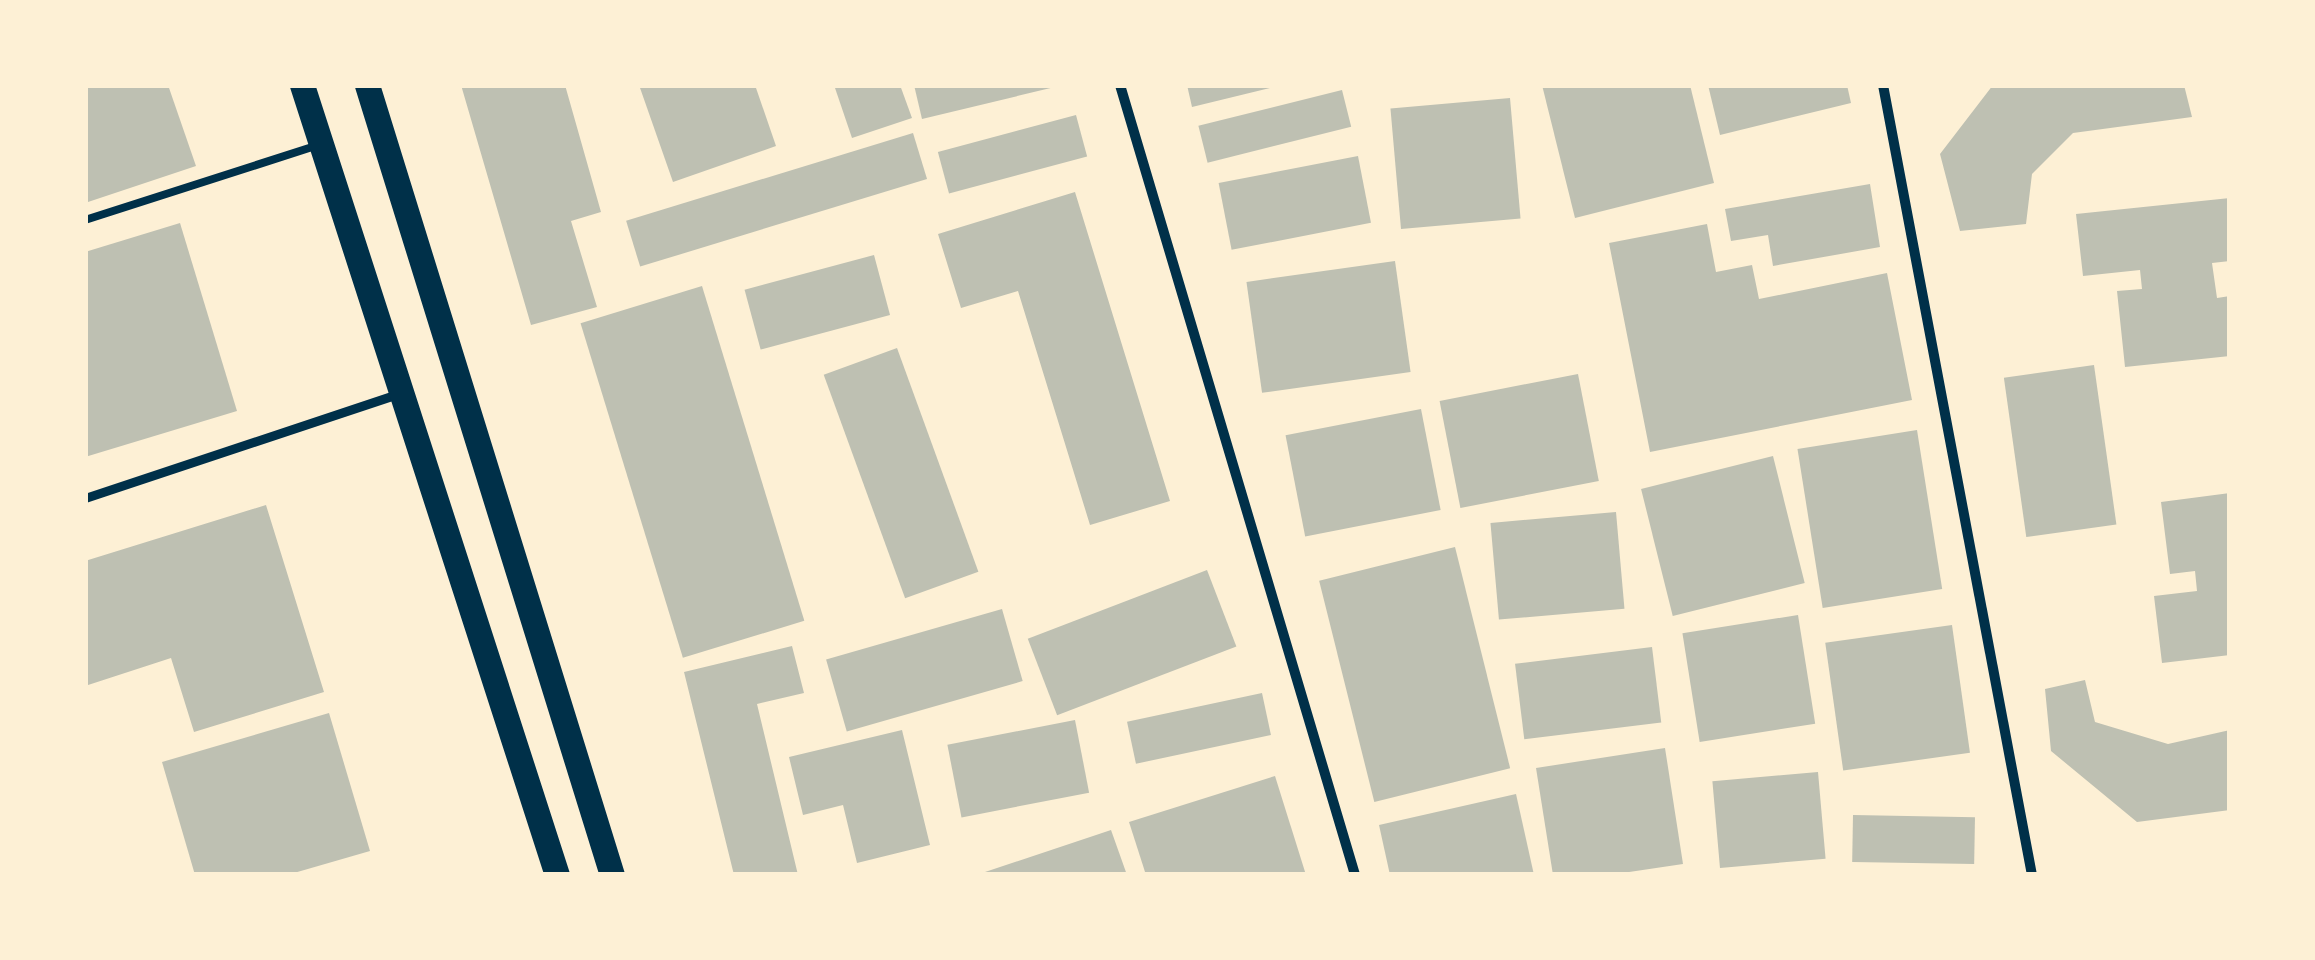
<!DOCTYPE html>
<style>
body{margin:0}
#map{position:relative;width:2315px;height:960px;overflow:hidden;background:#fdf0d5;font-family:"Open Sans",sans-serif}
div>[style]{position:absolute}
.building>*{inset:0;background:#bec0b2;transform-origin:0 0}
.service>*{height:8px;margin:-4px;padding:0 4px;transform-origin:4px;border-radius:4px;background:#003049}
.pedestrian>*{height:9px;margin:-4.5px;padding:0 4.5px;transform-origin:4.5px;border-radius:4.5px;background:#003049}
.minor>*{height:10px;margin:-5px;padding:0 5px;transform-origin:5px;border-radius:5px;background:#003049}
.primary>*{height:25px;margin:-12.5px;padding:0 12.5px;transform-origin:12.5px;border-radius:12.5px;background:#003049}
span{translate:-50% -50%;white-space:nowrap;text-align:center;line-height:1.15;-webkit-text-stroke:10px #fdf0d5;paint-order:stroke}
.frame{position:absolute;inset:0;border:88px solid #fdf0d5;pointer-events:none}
</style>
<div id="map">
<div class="building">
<i style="clip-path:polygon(85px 85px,168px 85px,196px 166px,85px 203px)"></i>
<i style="clip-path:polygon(461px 85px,565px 85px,601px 212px,571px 221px,597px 307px,531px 325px)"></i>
<i style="clip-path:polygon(639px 85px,755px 85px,776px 146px,673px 182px)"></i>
<i style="clip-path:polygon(834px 85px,900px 85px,912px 118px,852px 138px)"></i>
<i style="clip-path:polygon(914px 85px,1058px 85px,1059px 86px,922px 119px)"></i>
<i style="clip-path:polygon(1187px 85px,1278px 85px,1278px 86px,1192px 107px)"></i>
<i style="clip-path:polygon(1542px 85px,1690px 85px,1714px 183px,1575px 218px)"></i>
<i style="clip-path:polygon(1708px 85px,1847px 85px,1851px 103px,1720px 135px)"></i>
<i style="clip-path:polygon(1993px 85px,2184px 85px,2192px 117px,2073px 133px,2032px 174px,2026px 224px,1960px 231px,1940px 154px)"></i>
<i style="left:1342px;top:90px;width:38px;height:148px;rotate:76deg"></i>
<i style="left:1510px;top:98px;width:121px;height:120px;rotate:85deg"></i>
<i style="left:1076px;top:115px;width:43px;height:143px;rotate:75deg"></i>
<i style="left:913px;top:133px;width:48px;height:300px;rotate:73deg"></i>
<i style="left:1358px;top:156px;width:68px;height:142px;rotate:79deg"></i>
<i style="clip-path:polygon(1870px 184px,1880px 247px,1773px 266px,1768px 235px,1731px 241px,1725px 209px)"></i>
<i style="clip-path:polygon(1075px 192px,1170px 501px,1090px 525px,1018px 291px,961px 308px,938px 234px)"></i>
<i style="clip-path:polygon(2230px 198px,2230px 261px,2212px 263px,2217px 298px,2230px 296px,2230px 356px,2125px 367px,2117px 291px,2142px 289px,2140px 270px,2083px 276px,2076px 214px)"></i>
<i style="clip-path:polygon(180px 223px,237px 411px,85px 457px,85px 252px)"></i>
<i style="clip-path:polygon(1707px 224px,1716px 272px,1752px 265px,1759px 299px,1887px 273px,1912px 400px,1650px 452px,1609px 243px)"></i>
<i style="left:874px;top:255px;width:62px;height:134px;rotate:75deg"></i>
<i style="left:1395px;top:261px;width:112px;height:150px;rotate:82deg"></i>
<i style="left:702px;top:286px;width:350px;height:127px;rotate:73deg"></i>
<i style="left:897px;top:348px;width:238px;height:78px;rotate:70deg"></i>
<i style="left:2094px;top:365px;width:161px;height:91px;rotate:82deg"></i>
<i style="left:1578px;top:374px;width:109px;height:141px;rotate:79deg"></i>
<i style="left:1421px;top:409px;width:103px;height:138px;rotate:79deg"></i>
<i style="left:1917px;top:430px;width:161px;height:121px;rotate:81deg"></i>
<i style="left:1773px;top:456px;width:131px;height:136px;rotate:76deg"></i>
<i style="clip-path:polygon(2230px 493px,2230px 655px,2162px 663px,2154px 596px,2197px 591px,2195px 571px,2170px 574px,2161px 502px)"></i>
<i style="clip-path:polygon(266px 505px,324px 692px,194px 732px,171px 658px,85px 686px,85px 561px)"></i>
<i style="left:1616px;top:512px;width:97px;height:126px;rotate:85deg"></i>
<i style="left:1455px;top:547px;width:228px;height:140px;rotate:76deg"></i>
<i style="left:1207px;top:570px;width:82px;height:192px;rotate:69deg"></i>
<i style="left:1002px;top:609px;width:75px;height:183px;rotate:74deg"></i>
<i style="left:1798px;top:615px;width:110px;height:117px;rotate:81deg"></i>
<i style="left:1952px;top:625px;width:129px;height:128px;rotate:82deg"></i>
<i style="clip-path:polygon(792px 646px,804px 693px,757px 704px,798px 875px,734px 875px,684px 672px)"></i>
<i style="left:1652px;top:647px;width:76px;height:138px;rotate:83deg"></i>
<i style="clip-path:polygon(2085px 680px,2095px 722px,2168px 744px,2230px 730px,2230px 810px,2137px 822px,2051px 751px,2045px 689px)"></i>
<i style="left:1262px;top:693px;width:43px;height:138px;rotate:78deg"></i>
<i style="clip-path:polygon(329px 713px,370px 851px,287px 875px,195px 875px,162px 762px)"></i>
<i style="left:1075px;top:720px;width:74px;height:130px;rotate:79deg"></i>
<i style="clip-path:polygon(902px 730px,930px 845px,857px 863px,843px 805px,803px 815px,789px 757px)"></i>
<i style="clip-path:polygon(1665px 748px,1683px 864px,1609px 875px,1553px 875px,1536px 768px)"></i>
<i style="left:1818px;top:772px;width:87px;height:106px;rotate:85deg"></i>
<i style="clip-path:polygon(1275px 776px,1306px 875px,1146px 875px,1129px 822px)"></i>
<i style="clip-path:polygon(1516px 794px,1534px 875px,1390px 875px,1379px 825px)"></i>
<i style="left:1853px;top:815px;width:122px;height:47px;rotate:1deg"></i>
<i style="clip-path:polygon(1111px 830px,1127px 875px,979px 875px,979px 874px)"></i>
</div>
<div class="service">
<i style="left:85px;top:220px;width:246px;rotate:-17.8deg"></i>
</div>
<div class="pedestrian">
<i style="left:85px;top:498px;width:333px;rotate:-18.4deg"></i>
</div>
<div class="minor">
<i style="left:1120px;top:85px;width:824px;rotate:73.43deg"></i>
<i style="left:1883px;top:85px;width:804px;rotate:79.32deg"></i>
</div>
<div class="primary">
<i style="left:302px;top:85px;width:830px;rotate:72.11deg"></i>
<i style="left:367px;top:85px;width:827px;rotate:72.77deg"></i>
</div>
<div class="frame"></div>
</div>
